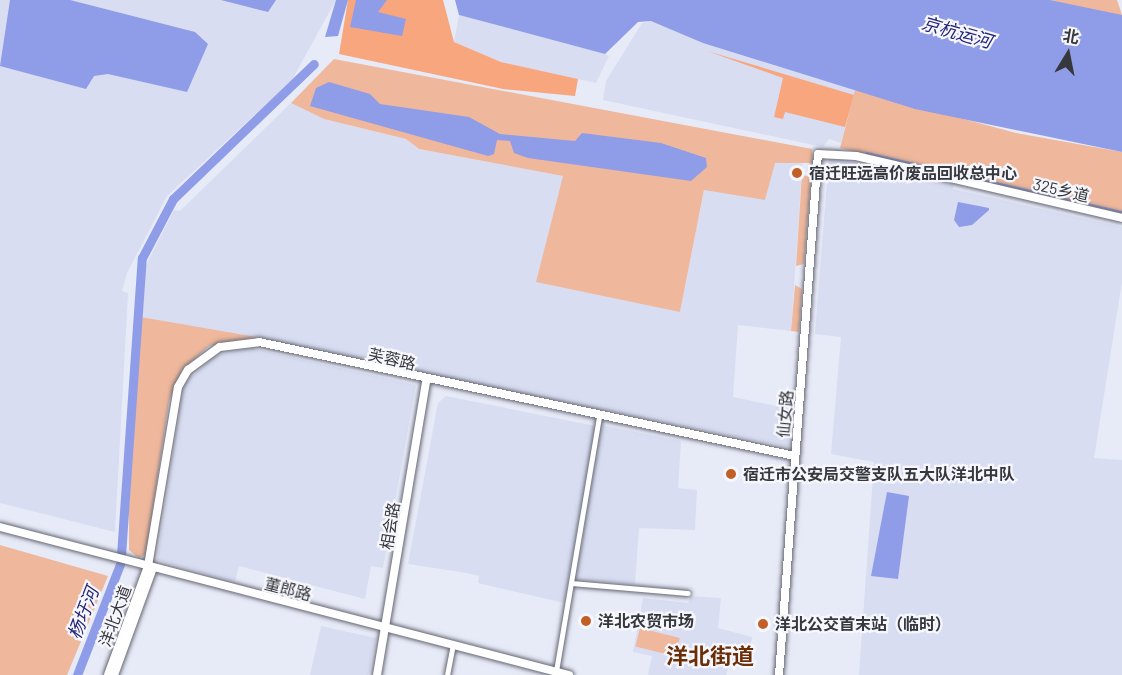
<!DOCTYPE html>
<meta charset="utf-8">
<style>
body{margin:0}
#map{position:relative;width:1122px;height:675px;overflow:hidden;background:#e7eaf7;font-family:Barlow,"Noto Sans SC",sans-serif}
div>[style]{position:absolute}
.built>*{inset:0;background:#d9ddf2}
.green>*{inset:0;background:#efb89d;transform-origin:0 0}
.forest>*{inset:0;background:#f8a67e}
.water>*{inset:0;background:#8f9ce7}
.stream>*{height:1.5px;margin:-0.75px;padding:0 0.75px;transform-origin:0.75px;border-radius:0.75px;background:#8f9ce7}
.river>*{height:9px;margin:-4.5px;padding:0 4.5px;transform-origin:4.5px;border-radius:4.5px;background:#8f9ce7}
.roads{filter:drop-shadow(0 0 2px #646772) drop-shadow(0 0 2px #646772)}
.street>*{height:5px;margin:-2.5px;padding:0 2.5px;transform-origin:2.5px;border-radius:2.5px;background:#fff}
.secondary>*{height:8px;margin:-4px;padding:0 4px;transform-origin:4px;border-radius:4px;background:#fff}
.dots>*{width:16px;height:16px;translate:-50% -50%;box-sizing:border-box;border:3px solid #f6f7fd;border-radius:50%}
span{translate:-50% -50%;white-space:nowrap;text-align:center;line-height:1.15;-webkit-text-stroke:4.5px #f6f7fd;paint-order:stroke}
.poi-label{font-size:16px;color:#37383d;font-weight:700}
.left{translate:0 -50%;text-align:left}
.street-label{font-size:16px;color:#37383d}
.water-label{font-size:18px;color:#25247a;font-style:italic}
.district-label{font-size:22px;color:#6c2e06;font-weight:700}
.north{position:absolute;left:1038px;top:24px;width:60px;height:60px;-webkit-text-stroke:4px #f6f7fd;paint-order:stroke;rotate:10deg;font-size:16px;font-weight:700;line-height:24px;text-align:center;color:#37383d}
.north::after{content:'';display:block;margin:auto;width:21px;height:27px;background:#37383d;clip-path:polygon(50% 0,100% 100%,50% 72%,0 100%)}
</style>
<div id="map">
<div class="built">
<i style="clip-path:polygon(0 0,336px 0,292px 80px,167px 196px,127px 273px,122px 291px,128px 293px,115px 532px,0 503px)"></i>
<i style="clip-path:polygon(459px 15px,605px 54px,609px 56px,596px 83px,501px 62px,454px 42px)"></i>
<i style="clip-path:polygon(651px 21px,855px 90px,841px 143px,829px 139px,823px 147px,603px 100px,606px 81px,642px 23px)"></i>
<i style="clip-path:polygon(291px 103px,324px 119px,406px 139px,419px 149px,563px 176px,680px 312px,715px 136px,803px 156px,791px 331px,738px 325px,733px 397px,790px 409px,788px 447px,142px 317px,145px 267px,174px 210px,180px 211px)"></i>
<i style="clip-path:polygon(829px 157px,954px 182px,953px 189px,1122px 227px,1122px 282px,1094px 458px,1122px 460px,1122px 675px,859px 675px,874px 462px,831px 454px,841px 337px,815px 334px)"></i>
<i style="clip-path:polygon(251px 348px,416px 385px,383px 568px,371px 566px,365px 599px,239px 566px,235px 582px,157px 560px,184px 383px,215px 356px)"></i>
<i style="clip-path:polygon(446px 396px,596px 426px,564px 603px,478px 583px,479px 576px,467px 573px,408px 564px,438px 403px)"></i>
<i style="clip-path:polygon(601px 425px,681px 441px,678px 488px,697px 490px,695px 530px,639px 528px,635px 584px,576px 580px)"></i>
<i style="clip-path:polygon(690px 596px,721px 598px,718px 628px,752px 637px,748px 668px,729px 665px,726px 675px,648px 675px,652px 656px,633px 652px,643px 598px,688px 603px)"></i>
<i style="clip-path:polygon(321px 626px,376px 638px,369px 675px,310px 675px)"></i>
</div>
<div class="green">
<i style="clip-path:polygon(1050px 0,1117px 0,1122px 15px,1103px 14px)"></i>
<i style="clip-path:polygon(334px 59px,812px 149px,813px 163px,775px 163px,765px 200px,704px 190px,680px 312px,536px 282px,563px 176px,419px 149px,406px 139px,324px 119px,291px 103px)"></i>
<i style="clip-path:polygon(855px 90px,1016px 133px,1122px 152px,1122px 214px,840px 148px)"></i>
<i style="clip-path:polygon(802px 174px,811px 178px,804px 264px,796px 266px)"></i>
<i style="clip-path:polygon(795px 285px,802px 289px,799px 332px,791px 331px)"></i>
<i style="clip-path:polygon(141px 317px,256px 337px,209px 346px,182px 370px,169px 401px,146px 554px,139px 558px,129px 550px,129px 509px)"></i>
<i style="clip-path:polygon(0 545px,108px 576px,67px 675px,0 675px)"></i>
<i style="left:640px;top:628px;width:41px;height:19px;rotate:14deg"></i>
</div>
<div class="forest">
<i style="clip-path:polygon(348px 0,443px 0,454px 42px,501px 62px,578px 79px,575px 96px,503px 89px,339px 54px)"></i>
<i style="clip-path:polygon(707px 51px,854px 95px,845px 127px,785px 112px,783px 119px,774px 117px,783px 78px)"></i>
</div>
<div class="water">
<i style="clip-path:polygon(10px 0,70px 0,195px 32px,208px 44px,187px 92px,108px 74px,94px 76px,86px 89px,0 66px)"></i>
<i style="clip-path:polygon(221px 0,276px 0,268px 12px)"></i>
<i style="clip-path:polygon(336px 0,348px 0,338px 36px,325px 37px)"></i>
<i style="clip-path:polygon(356px 0,387px 0,378px 12px,406px 19px,402px 36px,350px 27px)"></i>
<i style="clip-path:polygon(455px 0,1050px 0,1122px 15px,1122px 152px,915px 109px,703px 43px,651px 21px,638px 22px,605px 54px,459px 15px)"></i>
<i style="clip-path:polygon(329px 82px,370px 94px,380px 104px,469px 117px,500px 134px,575px 141px,582px 133px,661px 143px,706px 158px,707px 167px,691px 181px,528px 158px,514px 153px,510px 141px,497px 140px,494px 154px,488px 156px,310px 106px,316px 88px)"></i>
<i style="clip-path:polygon(958px 202px,989px 208px,989px 210px,972px 225px,959px 227px,954px 220px)"></i>
<i style="clip-path:polygon(887px 492px,909px 496px,898px 579px,871px 576px)"></i>
</div>
<div class="stream">
<i style="left:867px;top:153px;width:262px;rotate:13deg"></i>
</div>
<div class="river">
<i style="left:121px;top:555px;width:298px;rotate:-86deg"></i>
<i style="left:142px;top:258px;width:67px;rotate:-62.3deg"></i>
<i style="left:173px;top:199px;width:195px;rotate:-43.8deg"></i>
<i style="left:77px;top:675px;width:119px;rotate:-68.8deg"></i>
</div>
<div class="roads">
<div class="street">
<i style="left:571px;top:583px;width:117px;rotate:4.9deg"></i>
<i style="left:556px;top:671px;width:258px;rotate:-80.4deg"></i>
<i style="left:447px;top:675px;width:31px;rotate:-79deg"></i>
</div>
<div class="secondary">
<i style="left:0;top:527px;width:588px;rotate:14.58deg"></i>
<i style="left:108px;top:675px;width:116px;rotate:-69.8deg"></i>
<i style="left:148px;top:566px;width:181px;rotate:-80.5deg"></i>
<i style="left:178px;top:387px;width:20px;rotate:-60deg"></i>
<i style="left:188px;top:370px;width:39px;rotate:-36deg"></i>
<i style="left:220px;top:347px;width:39px;rotate:-7deg"></i>
<i style="left:259px;top:342px;width:548px;rotate:12.01deg"></i>
<i style="left:114px;top:675px;width:114px;rotate:-70deg"></i>
<i style="left:377px;top:675px;width:298px;rotate:-80.5deg"></i>
<i style="left:779px;top:675px;width:522px;rotate:-85.72deg"></i>
<i style="left:818px;top:154px;width:38px;rotate:3deg"></i>
<i style="left:856px;top:156px;width:273px;rotate:13.1deg"></i>
</div>
</div>
<div class="dots">
<i style="left:797px;top:173px;background:#c25f26"></i>
<i style="left:731px;top:474px;background:#c25f26"></i>
<i style="left:586px;top:621px;background:#c25f26"></i>
<i style="left:763px;top:624px;background:#c25f26"></i>
</div>
<div class="poi-label">
<span class="left" style="left:809px;top:173px">宿迁旺远高价废品回收总中心</span>
<span class="left" style="left:743px;top:474px">宿迁市公安局交警支队五大队洋北中队</span>
<span class="left" style="left:598px;top:621px">洋北农贸市场</span>
<span class="left" style="left:775px;top:624px">洋北公交首末站（临时）</span>
</div>
<div class="street-label">
<span style="left:1061px;top:190px;rotate:13deg">325乡道</span>
<span style="left:392px;top:359px;rotate:13deg">芙蓉路</span>
<span style="left:785px;top:414px;rotate:-85deg">仙女路</span>
<span style="left:390px;top:526px;rotate:-81deg">相会路</span>
<span style="left:288px;top:589px;rotate:15deg">董郎路</span>
<span style="left:115px;top:616px;rotate:-70deg">洋北大道</span>
</div>
<div class="water-label">
<span style="left:957px;top:32px;rotate:16deg">京杭运河</span>
<span style="left:83px;top:613px;rotate:-69deg">杨圩河</span>
</div>
<div class="district-label">
<span style="left:710px;top:656px">洋北街道</span>
</div>
<div class="north">北</div>
</div>
